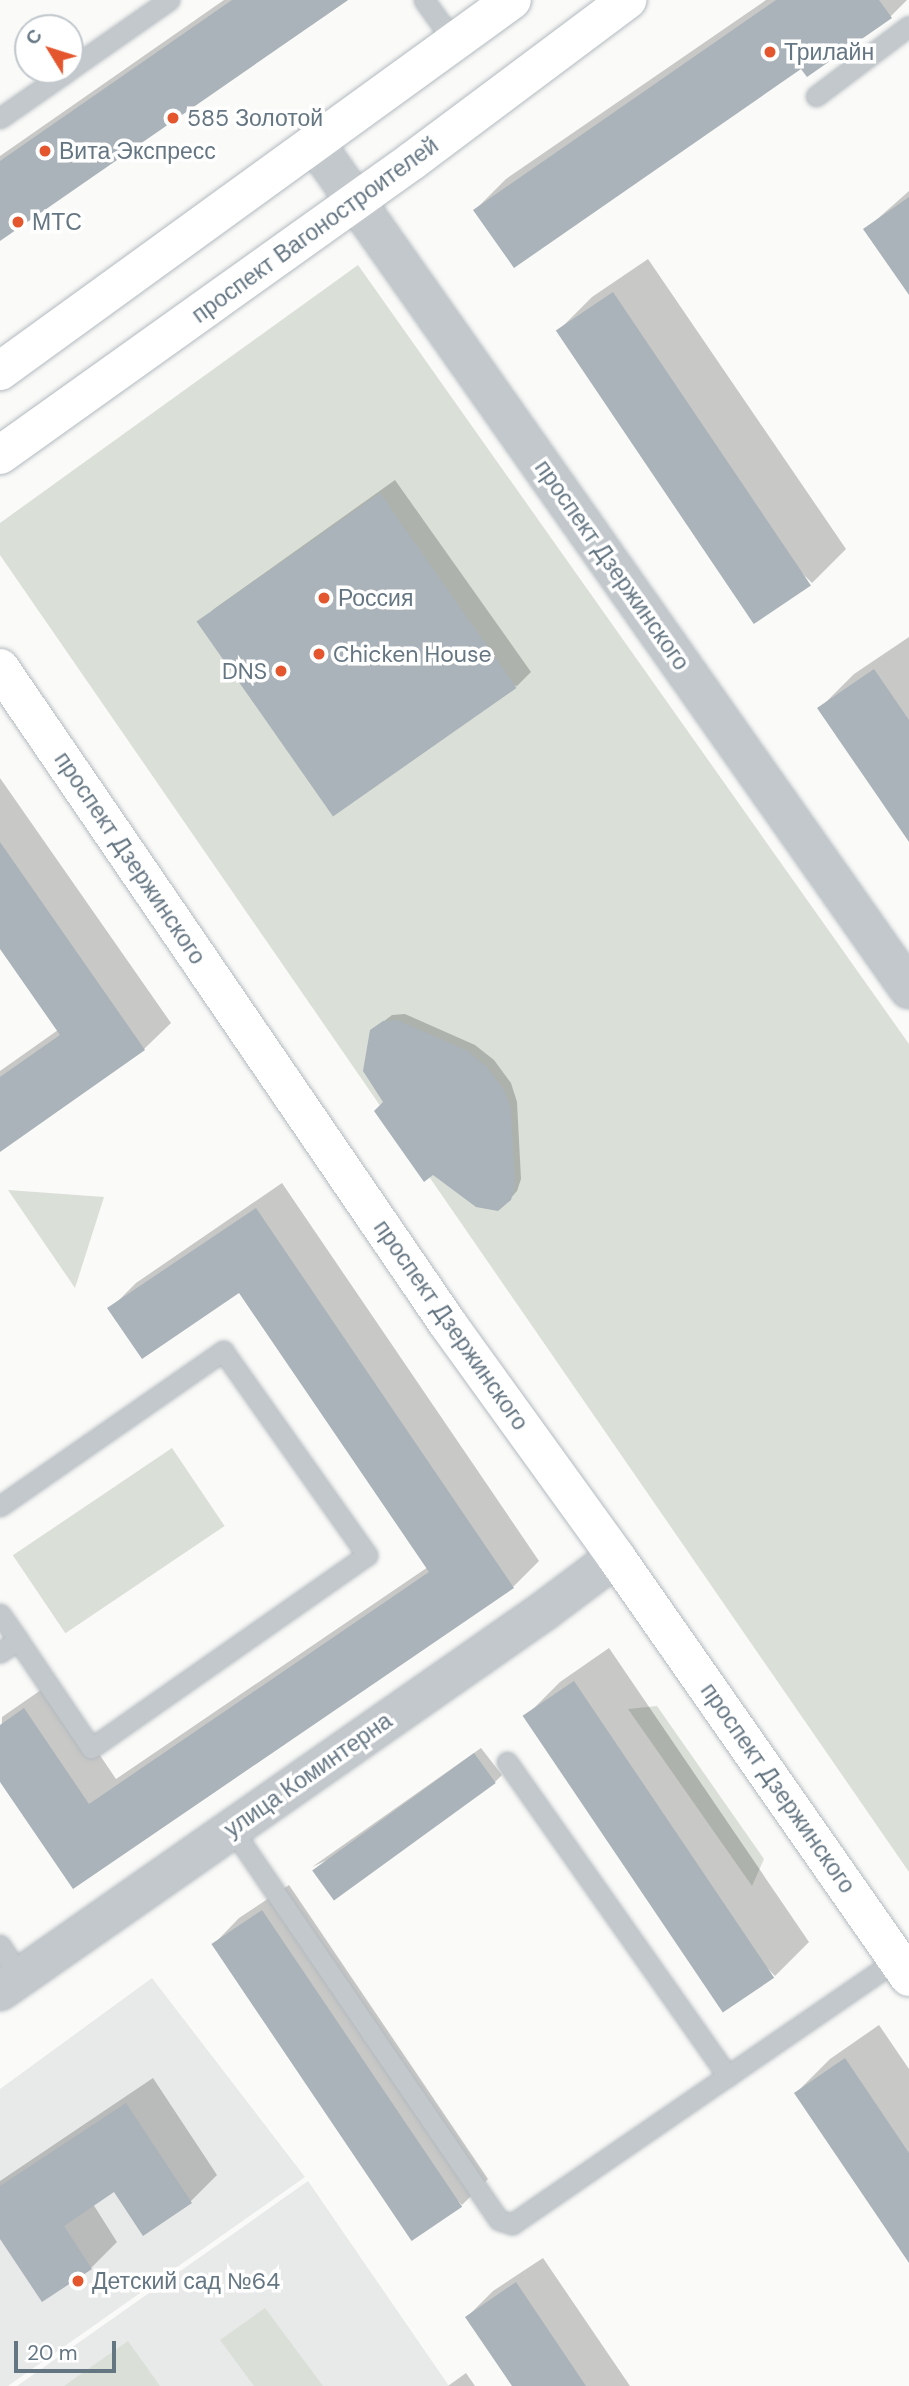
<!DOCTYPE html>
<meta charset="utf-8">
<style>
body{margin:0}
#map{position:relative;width:909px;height:2386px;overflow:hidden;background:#fafaf8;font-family:"DM Sans",sans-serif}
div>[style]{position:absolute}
.built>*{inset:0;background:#e8e9e9}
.green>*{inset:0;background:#dadfd7;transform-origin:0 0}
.shadow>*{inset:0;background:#0003}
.building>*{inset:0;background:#aab3b9;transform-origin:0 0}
.roads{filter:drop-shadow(0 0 2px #b3babf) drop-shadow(0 0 2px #b3babf)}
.lane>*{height:19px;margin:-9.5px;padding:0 9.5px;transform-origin:9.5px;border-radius:9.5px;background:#c3c8cc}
.street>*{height:38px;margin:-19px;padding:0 19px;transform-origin:19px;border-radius:19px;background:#c3c8cc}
.secondary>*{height:38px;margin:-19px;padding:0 19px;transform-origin:19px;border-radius:19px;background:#fff}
.dots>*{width:19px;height:19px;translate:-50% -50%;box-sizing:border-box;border:4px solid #fff;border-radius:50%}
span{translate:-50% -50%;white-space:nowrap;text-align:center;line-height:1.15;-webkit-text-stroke:7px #fff;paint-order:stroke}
.poi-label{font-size:23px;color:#657683}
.left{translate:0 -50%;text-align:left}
.right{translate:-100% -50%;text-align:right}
.street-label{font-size:23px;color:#657683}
.north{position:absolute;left:14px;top:14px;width:70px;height:70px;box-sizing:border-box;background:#fff;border:2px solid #c1c8cd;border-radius:50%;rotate:308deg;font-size:19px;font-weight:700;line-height:28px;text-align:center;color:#657683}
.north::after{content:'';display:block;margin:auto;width:24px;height:32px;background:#e4572e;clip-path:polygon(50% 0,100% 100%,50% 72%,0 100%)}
.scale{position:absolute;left:14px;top:2341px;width:102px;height:32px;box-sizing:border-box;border:4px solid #657683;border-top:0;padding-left:9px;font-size:21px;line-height:24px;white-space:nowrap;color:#657683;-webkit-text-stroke:5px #fff;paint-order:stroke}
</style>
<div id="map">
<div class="built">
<i style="clip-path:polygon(152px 1978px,305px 2177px,8px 2386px,0 2386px,0 2089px)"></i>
<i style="clip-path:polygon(308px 2181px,449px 2386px,17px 2386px)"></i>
</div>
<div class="green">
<i style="clip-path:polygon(358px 265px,909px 1044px,909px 1872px,0 555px,0 523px)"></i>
<i style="clip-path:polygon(8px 1190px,104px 1197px,75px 1288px)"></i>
<i style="left:172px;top:1448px;width:94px;height:192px;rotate:56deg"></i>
<i style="clip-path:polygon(657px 1706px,764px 1859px,752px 1886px,628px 1709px)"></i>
<i style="clip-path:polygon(265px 2308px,323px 2386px,254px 2386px,220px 2340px)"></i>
<i style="clip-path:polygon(128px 2341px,160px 2386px,64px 2386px)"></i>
</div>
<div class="shadow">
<i style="clip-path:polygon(224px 0,348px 0,0 239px,0 156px)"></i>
<i style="clip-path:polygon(766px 0,907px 0,891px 16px,801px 66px,475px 210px,506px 179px)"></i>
<i style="clip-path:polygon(909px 191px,909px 278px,866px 229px)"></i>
<i style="clip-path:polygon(648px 259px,846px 549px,812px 583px,558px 331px,592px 297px)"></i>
<i style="clip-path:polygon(395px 480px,531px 672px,517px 686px,200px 623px,214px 609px)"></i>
<i style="clip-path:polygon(909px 637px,909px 838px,820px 708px,854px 674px)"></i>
<i style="clip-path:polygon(0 778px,171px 1023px,144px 1049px,0 1150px,0 1071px,58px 1030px,0 946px)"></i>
<i style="clip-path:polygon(405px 1014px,475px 1045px,494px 1060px,511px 1083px,517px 1102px,521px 1179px,517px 1191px,510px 1199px,385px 1103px,371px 1031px,392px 1015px)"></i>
<i style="clip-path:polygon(282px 1183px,539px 1561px,513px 1587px,73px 1887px,0 1779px,2px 1717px,51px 1683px,116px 1779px,428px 1567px,239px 1290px,110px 1309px,136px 1283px)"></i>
<i style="clip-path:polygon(609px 1648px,809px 1942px,775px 1976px,526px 1716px,560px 1682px)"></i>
<i style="clip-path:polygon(481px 1748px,502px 1775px,495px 1782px,312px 1867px)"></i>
<i style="clip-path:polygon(289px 1885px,488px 2179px,462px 2205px,213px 1945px,239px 1918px)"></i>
<i style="clip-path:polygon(879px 2025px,909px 2069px,909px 2259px,796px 2093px,830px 2059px)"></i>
<i style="clip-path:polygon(153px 2078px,217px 2175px,191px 2201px,143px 2233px,115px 2190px,93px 2204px,117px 2242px,91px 2268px,43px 2300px,0 2235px,0 2181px)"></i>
<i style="clip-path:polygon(543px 2258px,630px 2386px,514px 2386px,467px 2317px,493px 2291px)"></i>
<i style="clip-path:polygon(466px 2373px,475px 2386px,448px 2386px)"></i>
</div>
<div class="building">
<i style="clip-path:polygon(232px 0,348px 0,0 241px,0 161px)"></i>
<i style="clip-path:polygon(776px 0,879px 0,892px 18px,807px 77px,801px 69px,514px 268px,473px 210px)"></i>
<i style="clip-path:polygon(909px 197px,909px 295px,863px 229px)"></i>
<i style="left:613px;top:292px;width:354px;height:69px;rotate:56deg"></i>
<i style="left:380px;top:493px;width:238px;height:224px;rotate:55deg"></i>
<i style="clip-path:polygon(874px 669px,909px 720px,909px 842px,817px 708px)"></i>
<i style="clip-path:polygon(0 842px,145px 1050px,0 1152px,0 1077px,60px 1035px,0 949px)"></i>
<i style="clip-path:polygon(397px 1020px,468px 1051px,487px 1067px,504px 1090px,511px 1109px,515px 1187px,511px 1200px,498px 1211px,476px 1207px,433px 1175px,424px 1182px,374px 1111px,383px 1102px,363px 1071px,370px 1030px,383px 1021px)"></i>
<i style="clip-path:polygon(256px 1208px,514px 1588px,73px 1889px,0 1782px,0 1725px,24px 1708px,89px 1804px,429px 1572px,239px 1293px,142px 1359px,107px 1308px)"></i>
<i style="left:574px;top:1681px;width:358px;height:62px;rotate:56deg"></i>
<i style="left:474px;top:1753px;width:37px;height:200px;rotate:54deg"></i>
<i style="left:262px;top:1910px;width:358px;height:61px;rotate:56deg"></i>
<i style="clip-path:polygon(845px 2058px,909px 2153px,909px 2263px,794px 2093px)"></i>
<i style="clip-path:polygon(126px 2103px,192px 2203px,143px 2236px,114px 2192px,64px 2226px,92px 2269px,42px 2302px,0 2239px,0 2186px)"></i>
<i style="clip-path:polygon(516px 2282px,586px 2386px,512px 2386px,465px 2317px)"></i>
</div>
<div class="roads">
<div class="lane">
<i style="left:424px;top:0;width:52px;rotate:54.5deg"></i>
<i style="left:70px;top:69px;width:121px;rotate:-34.9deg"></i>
<i style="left:816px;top:96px;width:116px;rotate:-37deg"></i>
<i style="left:0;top:118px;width:84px;rotate:-34.8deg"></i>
<i style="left:0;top:1506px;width:272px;rotate:-34.8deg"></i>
<i style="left:223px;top:1351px;width:250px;rotate:54.8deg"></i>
<i style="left:367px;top:1555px;width:337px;rotate:145deg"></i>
<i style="left:91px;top:1748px;width:130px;rotate:-124.1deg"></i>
<i style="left:0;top:1614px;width:32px;rotate:55deg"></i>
<i style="left:18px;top:1640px;width:22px;rotate:146deg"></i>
<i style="left:507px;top:1762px;width:384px;rotate:54.9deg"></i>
<i style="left:232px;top:1829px;width:473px;rotate:55.7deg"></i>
<i style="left:499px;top:2220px;width:14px;rotate:17deg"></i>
<i style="left:512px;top:2224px;width:467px;rotate:-34.5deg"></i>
<i style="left:0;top:1945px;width:38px;rotate:57deg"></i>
</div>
<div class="street">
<i style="left:314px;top:142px;width:1035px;rotate:54.91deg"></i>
<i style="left:0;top:1991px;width:664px;rotate:-34.94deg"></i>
<i style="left:544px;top:1611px;width:90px;rotate:-36.9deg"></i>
</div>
<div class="secondary">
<i style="left:0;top:371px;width:632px;rotate:-35.93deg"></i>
<i style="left:0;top:455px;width:506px;rotate:-35.51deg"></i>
<i style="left:412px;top:161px;width:269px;rotate:-36.8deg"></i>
<i style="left:0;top:668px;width:794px;rotate:55.67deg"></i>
<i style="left:448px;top:1324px;width:287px;rotate:54.2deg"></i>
<i style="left:616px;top:1557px;width:512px;rotate:55.1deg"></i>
</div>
</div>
<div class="dots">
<i style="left:770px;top:52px;background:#e4572e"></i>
<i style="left:173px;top:118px;background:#e4572e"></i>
<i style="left:45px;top:151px;background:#e4572e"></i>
<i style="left:18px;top:222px;background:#e4572e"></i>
<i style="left:324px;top:598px;background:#e4572e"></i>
<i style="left:319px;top:654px;background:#e4572e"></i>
<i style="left:281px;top:671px;background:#e4572e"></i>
<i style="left:78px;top:2281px;background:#e4572e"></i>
</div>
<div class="poi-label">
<span class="left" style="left:784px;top:52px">Трилайн</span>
<span class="left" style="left:187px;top:118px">585 Золотой</span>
<span class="left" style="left:59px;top:151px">Вита Экспресс</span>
<span class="left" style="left:32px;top:222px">МТС</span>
<span class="left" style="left:338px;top:598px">Россия</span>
<span class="left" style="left:333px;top:654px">Chicken House</span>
<span class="right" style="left:267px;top:671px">DNS</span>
<span class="left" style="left:92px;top:2281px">Детский сад №64</span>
</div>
<div class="street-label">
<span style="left:315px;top:230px;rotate:-36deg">проспект Вагоностроителей</span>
<span style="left:612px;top:565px;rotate:55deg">проспект Дзержинского</span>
<span style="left:130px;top:858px;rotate:56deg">проспект Дзержинского</span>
<span style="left:451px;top:1325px;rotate:55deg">проспект Дзержинского</span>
<span style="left:308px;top:1775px;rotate:-35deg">улица Коминтерна</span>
<span style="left:778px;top:1788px;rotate:55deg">проспект Дзержинского</span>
</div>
<div class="north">С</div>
<div class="scale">20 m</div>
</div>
